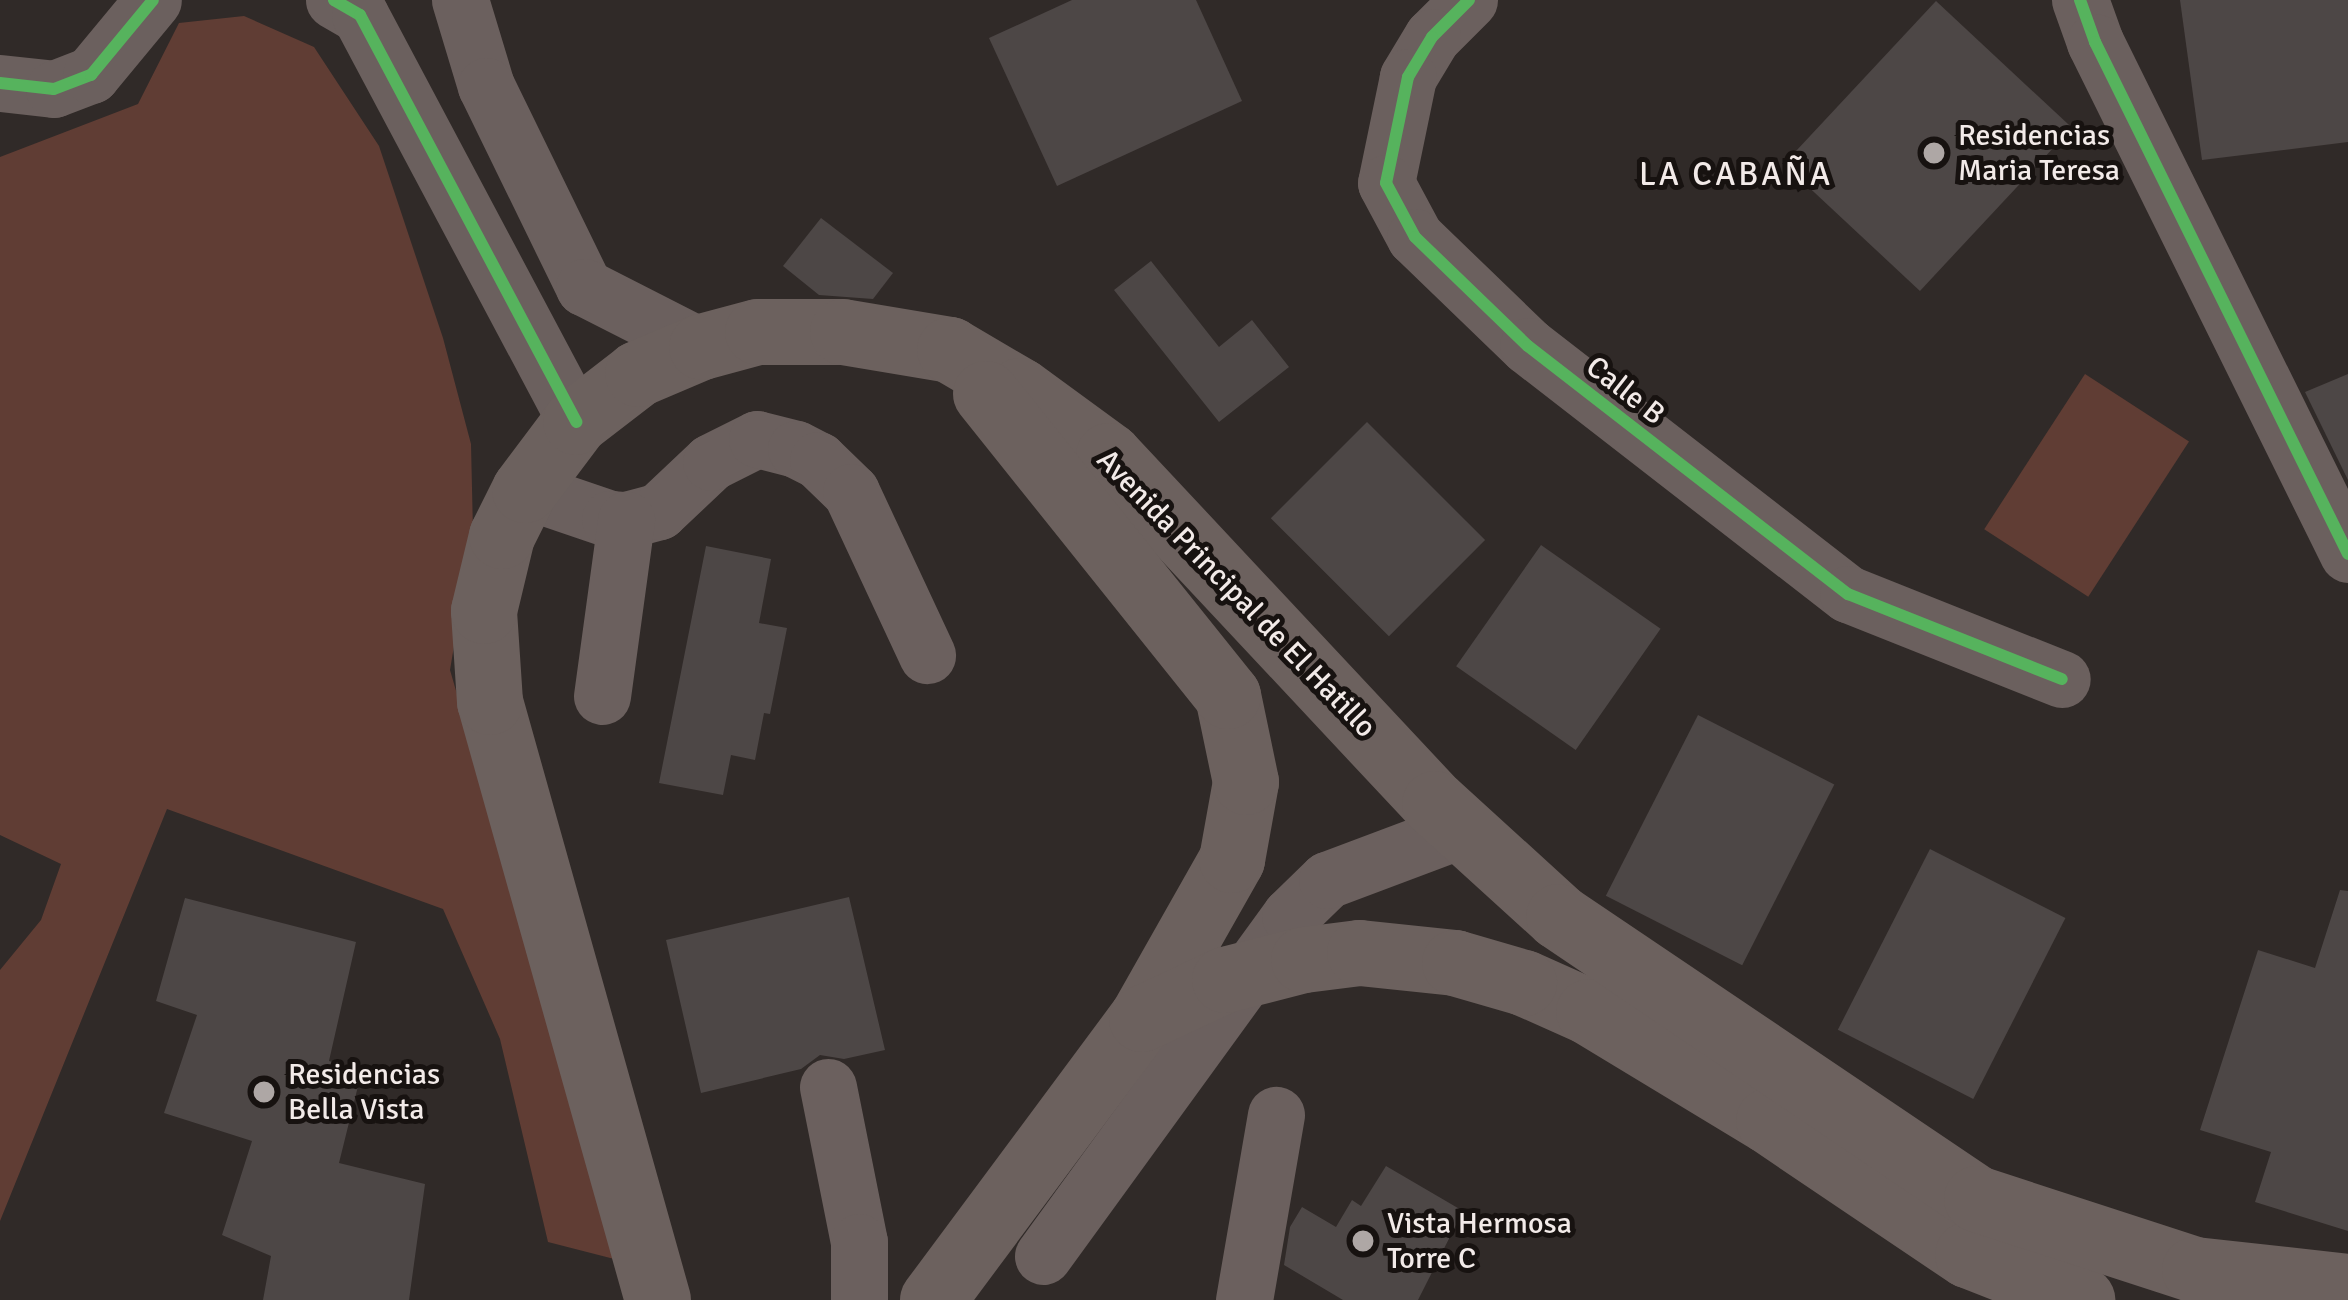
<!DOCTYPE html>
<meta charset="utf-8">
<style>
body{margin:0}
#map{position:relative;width:2348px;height:1300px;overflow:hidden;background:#302a28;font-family:Signika,sans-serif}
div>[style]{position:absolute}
.green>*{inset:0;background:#603d34;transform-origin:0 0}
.building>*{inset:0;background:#4d4746;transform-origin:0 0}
.minor>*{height:57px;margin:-28.5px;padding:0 28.5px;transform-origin:28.5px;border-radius:28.5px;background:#6b605e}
.major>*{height:66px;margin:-33px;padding:0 33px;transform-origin:33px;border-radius:33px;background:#6c615e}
.major-bridge>*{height:66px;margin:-33px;padding:0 33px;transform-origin:33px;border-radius:33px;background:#6c615e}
.cycleway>*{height:12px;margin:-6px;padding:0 6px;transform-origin:6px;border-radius:6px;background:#56b35d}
.dots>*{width:33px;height:33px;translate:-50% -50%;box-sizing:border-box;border:6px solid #171210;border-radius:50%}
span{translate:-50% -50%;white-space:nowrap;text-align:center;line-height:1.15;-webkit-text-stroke:10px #171210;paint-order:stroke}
.poi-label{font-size:30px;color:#f2eae8}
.left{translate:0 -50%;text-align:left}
.street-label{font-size:30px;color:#f2eae8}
.neighbourhood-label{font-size:33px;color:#f2eae8;letter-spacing:3px}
</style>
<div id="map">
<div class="green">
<i style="clip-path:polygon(244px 16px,314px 47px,379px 146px,443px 338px,471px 444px,473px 532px,450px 670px,622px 1261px,548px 1242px,500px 1039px,443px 909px,167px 809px,0 1221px,0 970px,41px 920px,61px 864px,0 835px,0 157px,138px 104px,179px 23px)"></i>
<i style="left:2085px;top:374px;width:124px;height:185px;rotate:33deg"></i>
</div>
<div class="building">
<i style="clip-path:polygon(1072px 0,1196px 0,1242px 101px,1057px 186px,989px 38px)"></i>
<i style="clip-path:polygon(2180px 0,2348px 0,2348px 142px,2202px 160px)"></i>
<i style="left:1936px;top:1px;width:186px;height:223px;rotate:43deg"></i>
<i style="clip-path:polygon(821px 218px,893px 273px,873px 299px,819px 295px,783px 266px)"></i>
<i style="clip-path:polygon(1151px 261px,1219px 347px,1252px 320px,1289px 367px,1219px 422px,1114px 290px)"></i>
<i style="clip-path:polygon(2348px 374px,2348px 480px,2305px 392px)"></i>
<i style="left:1367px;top:422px;width:167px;height:136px;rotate:45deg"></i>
<i style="left:1541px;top:545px;width:146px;height:148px;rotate:35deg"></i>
<i style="clip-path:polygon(706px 546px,771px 559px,759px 623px,787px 628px,770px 714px,764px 713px,755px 760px,731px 755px,723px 795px,659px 783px)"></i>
<i style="left:1698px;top:715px;width:153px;height:203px;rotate:27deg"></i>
<i style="left:1930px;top:849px;width:152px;height:203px;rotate:27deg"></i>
<i style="clip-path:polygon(2340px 890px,2348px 891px,2348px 1231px,2255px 1202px,2271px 1152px,2200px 1130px,2258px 950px,2315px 968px)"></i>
<i style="clip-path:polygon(849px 897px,885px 1050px,844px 1059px,820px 1055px,801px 1069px,701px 1093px,666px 940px)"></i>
<i style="clip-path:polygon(185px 898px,356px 942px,329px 1061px,362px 1070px,339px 1163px,425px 1184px,409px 1300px,263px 1300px,271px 1256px,222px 1235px,252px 1141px,164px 1113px,197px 1015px,156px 1001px)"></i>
<i style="clip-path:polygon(1386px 1166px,1463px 1211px,1418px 1300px,1343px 1300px,1284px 1265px,1290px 1227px,1302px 1207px,1336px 1227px,1352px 1200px,1361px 1206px)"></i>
</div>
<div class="minor">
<i style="left:334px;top:0;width:30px;rotate:30deg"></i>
<i style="left:360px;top:15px;width:461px;rotate:62deg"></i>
<i style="left:460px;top:0;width:90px;rotate:73.2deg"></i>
<i style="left:486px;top:86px;width:224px;rotate:64deg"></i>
<i style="left:584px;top:287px;width:132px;rotate:27deg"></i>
<i style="left:1469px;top:0;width:52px;rotate:135deg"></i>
<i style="left:1432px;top:37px;width:47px;rotate:121deg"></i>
<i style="left:1408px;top:77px;width:108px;rotate:101.7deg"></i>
<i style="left:1386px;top:183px;width:61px;rotate:61.8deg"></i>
<i style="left:1415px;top:237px;width:157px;rotate:44deg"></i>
<i style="left:1528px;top:346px;width:405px;rotate:37.8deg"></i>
<i style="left:1848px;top:594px;width:230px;rotate:21.7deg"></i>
<i style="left:2080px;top:0;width:45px;rotate:70.3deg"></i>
<i style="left:2095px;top:42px;width:571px;rotate:63.7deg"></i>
<i style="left:0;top:83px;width:54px;rotate:6.3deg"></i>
<i style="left:54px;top:89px;width:40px;rotate:-21deg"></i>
<i style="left:91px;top:75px;width:97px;rotate:-50.4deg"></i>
<i style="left:525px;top:490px;width:90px;rotate:18.8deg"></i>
<i style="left:610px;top:519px;width:16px;rotate:4deg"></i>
<i style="left:626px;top:520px;width:34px;rotate:-15deg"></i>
<i style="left:659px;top:511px;width:71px;rotate:-43.3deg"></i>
<i style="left:711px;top:462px;width:51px;rotate:-26.6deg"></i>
<i style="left:757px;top:439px;width:40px;rotate:14.4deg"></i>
<i style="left:796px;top:449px;width:25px;rotate:27deg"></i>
<i style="left:818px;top:460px;width:46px;rotate:44.1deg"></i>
<i style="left:851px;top:492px;width:180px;rotate:65deg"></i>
<i style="left:602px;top:696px;width:178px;rotate:-82.2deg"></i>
<i style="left:828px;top:1087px;width:158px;rotate:78.7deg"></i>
<i style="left:859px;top:1242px;width:58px;rotate:90deg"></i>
<i style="left:1043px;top:1256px;width:420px;rotate:-54deg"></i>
<i style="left:1290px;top:916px;width:52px;rotate:-44.2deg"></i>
<i style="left:1327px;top:880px;width:145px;rotate:-20.6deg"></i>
<i style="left:1244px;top:1300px;width:188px;rotate:-80.2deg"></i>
</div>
<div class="major">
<i style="left:1524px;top:983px;width:71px;rotate:24deg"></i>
<i style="left:1589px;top:1012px;width:210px;rotate:31.2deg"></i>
<i style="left:1769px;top:1121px;width:240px;rotate:34deg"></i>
<i style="left:1968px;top:1255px;width:123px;rotate:21.5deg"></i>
<i style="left:658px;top:1300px;width:621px;rotate:-105.69deg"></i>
<i style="left:490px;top:702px;width:91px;rotate:-93.8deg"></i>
<i style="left:484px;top:611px;width:77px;rotate:-76.5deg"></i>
<i style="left:502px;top:536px;width:51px;rotate:-63.4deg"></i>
<i style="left:525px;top:490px;width:85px;rotate:-53.1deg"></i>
<i style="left:576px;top:422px;width:78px;rotate:-37.7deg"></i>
<i style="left:638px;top:374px;width:69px;rotate:-22.9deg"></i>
<i style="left:702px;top:347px;width:58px;rotate:-15deg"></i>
<i style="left:758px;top:332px;width:85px"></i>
<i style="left:843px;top:332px;width:109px;rotate:9.5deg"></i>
<i style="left:950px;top:350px;width:81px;rotate:30.4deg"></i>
<i style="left:1020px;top:391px;width:110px;rotate:36.1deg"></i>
<i style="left:1109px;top:456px;width:477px;rotate:46.9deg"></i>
<i style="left:1435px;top:804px;width:168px;rotate:42.3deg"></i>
<i style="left:1559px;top:917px;width:504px;rotate:34.01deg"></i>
<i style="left:1977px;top:1199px;width:229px;rotate:18deg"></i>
<i style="left:2195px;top:1270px;width:154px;rotate:6.3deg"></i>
<i style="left:933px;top:1300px;width:350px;rotate:-53.4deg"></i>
<i style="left:1142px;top:1019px;width:183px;rotate:-60.5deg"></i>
<i style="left:1232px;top:860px;width:79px;rotate:-79.8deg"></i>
<i style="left:1246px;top:782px;width:88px;rotate:-101.8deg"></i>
<i style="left:1228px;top:696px;width:387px;rotate:-128.7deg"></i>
</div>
<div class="major-bridge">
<i style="left:1142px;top:1019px;width:92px;rotate:-25.2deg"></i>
<i style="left:1225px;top:980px;width:81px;rotate:-14.2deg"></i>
<i style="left:1304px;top:960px;width:56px;rotate:-7.1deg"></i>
<i style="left:1360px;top:953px;width:96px;rotate:6deg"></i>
<i style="left:1455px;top:963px;width:72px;rotate:16.2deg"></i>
</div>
<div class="cycleway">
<i style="left:334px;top:0;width:30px;rotate:30deg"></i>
<i style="left:360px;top:15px;width:461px;rotate:62deg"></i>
<i style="left:1469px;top:0;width:52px;rotate:135deg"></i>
<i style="left:1432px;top:37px;width:47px;rotate:121deg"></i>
<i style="left:1408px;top:77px;width:108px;rotate:101.7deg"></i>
<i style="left:1386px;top:183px;width:61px;rotate:61.8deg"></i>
<i style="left:1415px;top:237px;width:157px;rotate:44deg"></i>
<i style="left:1528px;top:346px;width:405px;rotate:37.8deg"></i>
<i style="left:1848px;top:594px;width:230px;rotate:21.7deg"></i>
<i style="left:2080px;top:0;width:45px;rotate:70.3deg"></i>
<i style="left:2095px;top:42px;width:571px;rotate:63.7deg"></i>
<i style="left:0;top:83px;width:54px;rotate:6.3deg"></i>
<i style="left:54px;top:89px;width:40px;rotate:-21deg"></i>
<i style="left:91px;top:75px;width:97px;rotate:-50.4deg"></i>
</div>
<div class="dots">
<i style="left:1934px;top:153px;background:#aea7a5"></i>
<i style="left:264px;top:1092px;background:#aea7a5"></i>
<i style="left:1363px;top:1241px;background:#aea7a5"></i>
</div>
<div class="poi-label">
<span class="left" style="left:1958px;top:153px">Residencias<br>Maria Teresa</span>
<span class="left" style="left:288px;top:1092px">Residencias<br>Bella Vista</span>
<span class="left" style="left:1387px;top:1241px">Vista Hermosa<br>Torre C</span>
</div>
<div class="street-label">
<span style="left:1625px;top:391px;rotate:38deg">Calle B</span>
<span style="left:1236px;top:594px;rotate:46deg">Avenida Principal de El Hatillo</span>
</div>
<div class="neighbourhood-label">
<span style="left:1736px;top:175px">LA CABAÑA</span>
</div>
</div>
